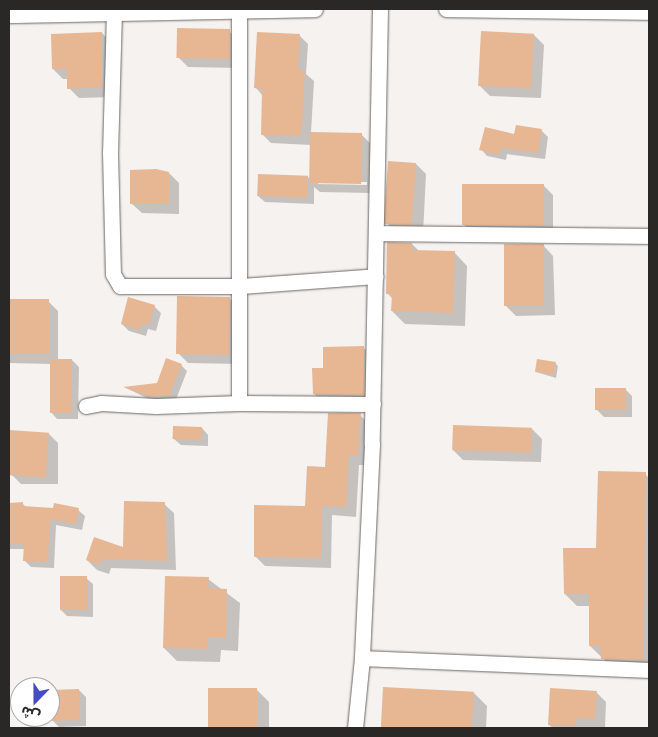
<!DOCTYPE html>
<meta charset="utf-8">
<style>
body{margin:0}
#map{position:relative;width:658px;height:737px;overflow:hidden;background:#f6f2ef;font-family:Literata,"Noto Sans Arabic",serif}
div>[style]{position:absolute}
.shadow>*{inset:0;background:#0003}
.building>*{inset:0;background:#e7b692;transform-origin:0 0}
.roads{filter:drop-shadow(0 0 1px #6a6765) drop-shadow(0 0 1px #6a6765)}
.minor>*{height:15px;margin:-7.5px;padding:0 7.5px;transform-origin:7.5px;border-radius:7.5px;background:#fff}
span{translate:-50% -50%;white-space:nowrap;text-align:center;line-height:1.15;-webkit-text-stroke:4.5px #fff;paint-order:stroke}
.frame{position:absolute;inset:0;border:10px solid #292827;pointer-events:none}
.north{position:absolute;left:10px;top:677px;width:50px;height:50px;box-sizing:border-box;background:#fff;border:1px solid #a9a9a9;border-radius:50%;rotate:202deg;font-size:14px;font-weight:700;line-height:20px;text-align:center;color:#292827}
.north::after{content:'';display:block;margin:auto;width:18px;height:22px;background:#454cc1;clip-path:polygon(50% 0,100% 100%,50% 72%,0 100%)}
</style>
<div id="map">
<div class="shadow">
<i style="clip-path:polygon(229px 31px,239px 41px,239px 68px,188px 67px,178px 57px)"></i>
<i style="clip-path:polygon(102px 33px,112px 43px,112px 97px,79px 98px,69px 88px,68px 79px,63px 79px,53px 69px)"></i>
<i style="clip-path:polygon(evenodd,299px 35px,308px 44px,306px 74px,314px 81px,311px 133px,361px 134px,371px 144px,371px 193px,320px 192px,314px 187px,314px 204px,265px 202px,258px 196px,308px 177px,310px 179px,311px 145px,271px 143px,262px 134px,263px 96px,256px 88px,299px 35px,318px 182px,367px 182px,367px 185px,318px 184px,318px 182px)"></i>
<i style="clip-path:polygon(534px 35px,544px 45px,541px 98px,490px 96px,480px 86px)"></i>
<i style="clip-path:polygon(541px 130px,548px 137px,545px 159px,507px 154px,506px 160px,487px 156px,481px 149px,515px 135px)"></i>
<i style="clip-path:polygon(416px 164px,426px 174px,423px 234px,397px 233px,387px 223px)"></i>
<i style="clip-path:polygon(169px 173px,179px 183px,179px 214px,142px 213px,131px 203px)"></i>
<i style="clip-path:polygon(543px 185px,553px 195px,553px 235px,473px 234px,463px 224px)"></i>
<i style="clip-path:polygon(412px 244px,419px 251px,454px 252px,467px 266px,465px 326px,405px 324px,392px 311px,393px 299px,387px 293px)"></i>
<i style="clip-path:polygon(543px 245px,553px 256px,555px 315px,516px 316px,506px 306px)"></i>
<i style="clip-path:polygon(229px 298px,239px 308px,239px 364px,188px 363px,178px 353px)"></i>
<i style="clip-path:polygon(9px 300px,48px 301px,58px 311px,58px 360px,72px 360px,79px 367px,78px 419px,57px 419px,51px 412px,51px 364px,9px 363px)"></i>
<i style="clip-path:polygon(154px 306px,161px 313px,156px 331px,148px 329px,146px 336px,129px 331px,122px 324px)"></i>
<i style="clip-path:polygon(363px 347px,373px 357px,373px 404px,325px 404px,314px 394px,324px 369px)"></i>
<i style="clip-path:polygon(555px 363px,558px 366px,556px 378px,536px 372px)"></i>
<i style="clip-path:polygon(181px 365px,187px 371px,175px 402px,155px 402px,126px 388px,158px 384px)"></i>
<i style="clip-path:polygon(625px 389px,632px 396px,632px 417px,604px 417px,597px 410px)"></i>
<i style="clip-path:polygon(360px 415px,370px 425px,368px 465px,359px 465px,356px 517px,332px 515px,331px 568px,265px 566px,255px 556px,306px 507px)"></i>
<i style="clip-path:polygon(202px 428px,208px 435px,208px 446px,181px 445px,174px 439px)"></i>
<i style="clip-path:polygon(532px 429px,542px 439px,541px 462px,463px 460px,453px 450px)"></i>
<i style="clip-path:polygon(9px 431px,49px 434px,58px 443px,58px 484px,21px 484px,12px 475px,9px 470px)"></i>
<i style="clip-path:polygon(645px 474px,649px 478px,649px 672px,615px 670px,590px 646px,590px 606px,577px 606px,565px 594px)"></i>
<i style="clip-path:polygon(9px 504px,23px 504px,27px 508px,78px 510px,85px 516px,82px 530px,56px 525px,54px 568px,31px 567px,24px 560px,25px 549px,9px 549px)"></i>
<i style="clip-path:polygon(164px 504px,174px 513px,176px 570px,111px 568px,109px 574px,97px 570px,87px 560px,124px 549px)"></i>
<i style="clip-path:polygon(86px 578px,93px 584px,93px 617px,67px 616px,61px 610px)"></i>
<i style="clip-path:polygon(208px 579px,240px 603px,238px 651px,221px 650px,220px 662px,177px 661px,164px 648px)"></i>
<i style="clip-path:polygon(210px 689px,256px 689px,269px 702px,269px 728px,210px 728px)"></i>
<i style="clip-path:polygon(384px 689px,474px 693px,487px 706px,486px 728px,382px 728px)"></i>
<i style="clip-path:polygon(79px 690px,86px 697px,86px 726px,59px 727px,52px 720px)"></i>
<i style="clip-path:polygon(596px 692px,606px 702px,605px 728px,553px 728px,549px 725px)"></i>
</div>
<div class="building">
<i style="left:177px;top:28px;width:53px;height:30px;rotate:1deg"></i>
<i style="left:481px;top:31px;width:53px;height:55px;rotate:3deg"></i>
<i style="clip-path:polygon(102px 32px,102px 87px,67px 89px,67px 69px,52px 69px,51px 34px)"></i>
<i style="clip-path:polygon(257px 32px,300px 34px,298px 70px,305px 71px,301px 136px,261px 135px,262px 89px,254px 88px)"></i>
<i style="clip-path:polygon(516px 125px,542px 129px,538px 153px,501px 148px,499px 155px,479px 150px,485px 127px,514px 134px)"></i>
<i style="left:310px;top:132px;width:52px;height:51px;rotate:1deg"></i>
<i style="left:388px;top:161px;width:28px;height:63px;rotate:4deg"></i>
<i style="clip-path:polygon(156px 169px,169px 172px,169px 204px,130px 204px,130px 170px)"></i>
<i style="left:258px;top:174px;width:50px;height:22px;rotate:2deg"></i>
<i style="left:462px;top:184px;width:82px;height:41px"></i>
<i style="clip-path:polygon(387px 242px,412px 243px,412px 250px,455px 251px,453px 313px,391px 311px,392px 294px,386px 294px)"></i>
<i style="left:504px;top:244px;width:40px;height:62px"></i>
<i style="left:177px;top:296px;width:53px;height:58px;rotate:1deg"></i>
<i style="clip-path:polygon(128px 297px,155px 305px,149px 325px,142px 323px,140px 330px,121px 324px)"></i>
<i style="left:9px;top:299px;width:40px;height:55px"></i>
<i style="clip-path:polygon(364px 346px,364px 395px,313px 394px,312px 368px,323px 368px,323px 347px)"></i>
<i style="clip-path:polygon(166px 358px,182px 364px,169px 396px,148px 396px,123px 387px,157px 383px)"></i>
<i style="left:50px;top:359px;width:22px;height:54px"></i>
<i style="left:537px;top:359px;width:19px;height:13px;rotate:9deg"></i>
<i style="left:626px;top:388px;width:22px;height:31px;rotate:90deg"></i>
<i style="clip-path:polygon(328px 413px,361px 413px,358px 456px,349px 455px,346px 507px,322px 506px,321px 558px,254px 557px,254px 505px,305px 506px,307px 466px,325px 467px)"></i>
<i style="left:453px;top:425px;width:79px;height:25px;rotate:2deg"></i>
<i style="left:173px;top:426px;width:29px;height:13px;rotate:2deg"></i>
<i style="left:9px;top:430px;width:40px;height:45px;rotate:4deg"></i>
<i style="clip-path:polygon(598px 471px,646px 472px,643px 660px,601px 659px,600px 646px,589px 646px,589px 594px,564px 594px,563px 548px,596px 548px)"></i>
<i style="clip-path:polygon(124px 501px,165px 502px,167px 561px,102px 559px,100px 565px,86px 560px,94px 537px,123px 547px)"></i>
<i style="clip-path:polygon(23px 502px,23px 506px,53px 508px,54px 503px,79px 508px,76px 524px,50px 519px,48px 562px,23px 561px,24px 543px,9px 543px,9px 503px)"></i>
<i style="left:60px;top:576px;width:27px;height:34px"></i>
<i style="clip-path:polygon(165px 576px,209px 577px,208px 588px,227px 589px,226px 638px,208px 638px,208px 649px,163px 648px)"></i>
<i style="left:383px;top:687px;width:91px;height:41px;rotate:3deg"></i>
<i style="left:208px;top:688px;width:49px;height:40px"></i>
<i style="clip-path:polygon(550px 688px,597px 691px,595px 719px,575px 718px,575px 726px,548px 725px)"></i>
<i style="left:79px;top:689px;width:31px;height:29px;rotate:88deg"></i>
</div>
<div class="roads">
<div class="minor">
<i style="left:380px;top:9px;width:435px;rotate:91.1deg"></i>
<i style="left:372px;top:444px;width:214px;rotate:92.7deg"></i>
<i style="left:362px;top:658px;width:287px;rotate:2.4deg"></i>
<i style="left:446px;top:9px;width:203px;rotate:0.8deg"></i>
<i style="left:239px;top:10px;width:393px;rotate:90deg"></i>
<i style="left:114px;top:11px;width:141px;rotate:91.6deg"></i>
<i style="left:110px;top:152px;width:122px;rotate:88.6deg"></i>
<i style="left:113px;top:274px;width:14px;rotate:60deg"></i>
<i style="left:120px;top:286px;width:121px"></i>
<i style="left:241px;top:286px;width:135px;rotate:-4.2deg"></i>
<i style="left:9px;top:15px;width:306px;rotate:-1.1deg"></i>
<i style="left:377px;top:233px;width:272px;rotate:0.6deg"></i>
<i style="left:86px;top:406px;width:15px;rotate:-11deg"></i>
<i style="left:101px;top:403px;width:55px;rotate:3.1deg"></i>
<i style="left:156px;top:406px;width:83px;rotate:-2.1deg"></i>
<i style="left:239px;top:403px;width:134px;rotate:0.4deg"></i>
<i style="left:355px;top:728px;width:70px;rotate:-84.3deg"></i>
</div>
</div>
<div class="frame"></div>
<div class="north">ش</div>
</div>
